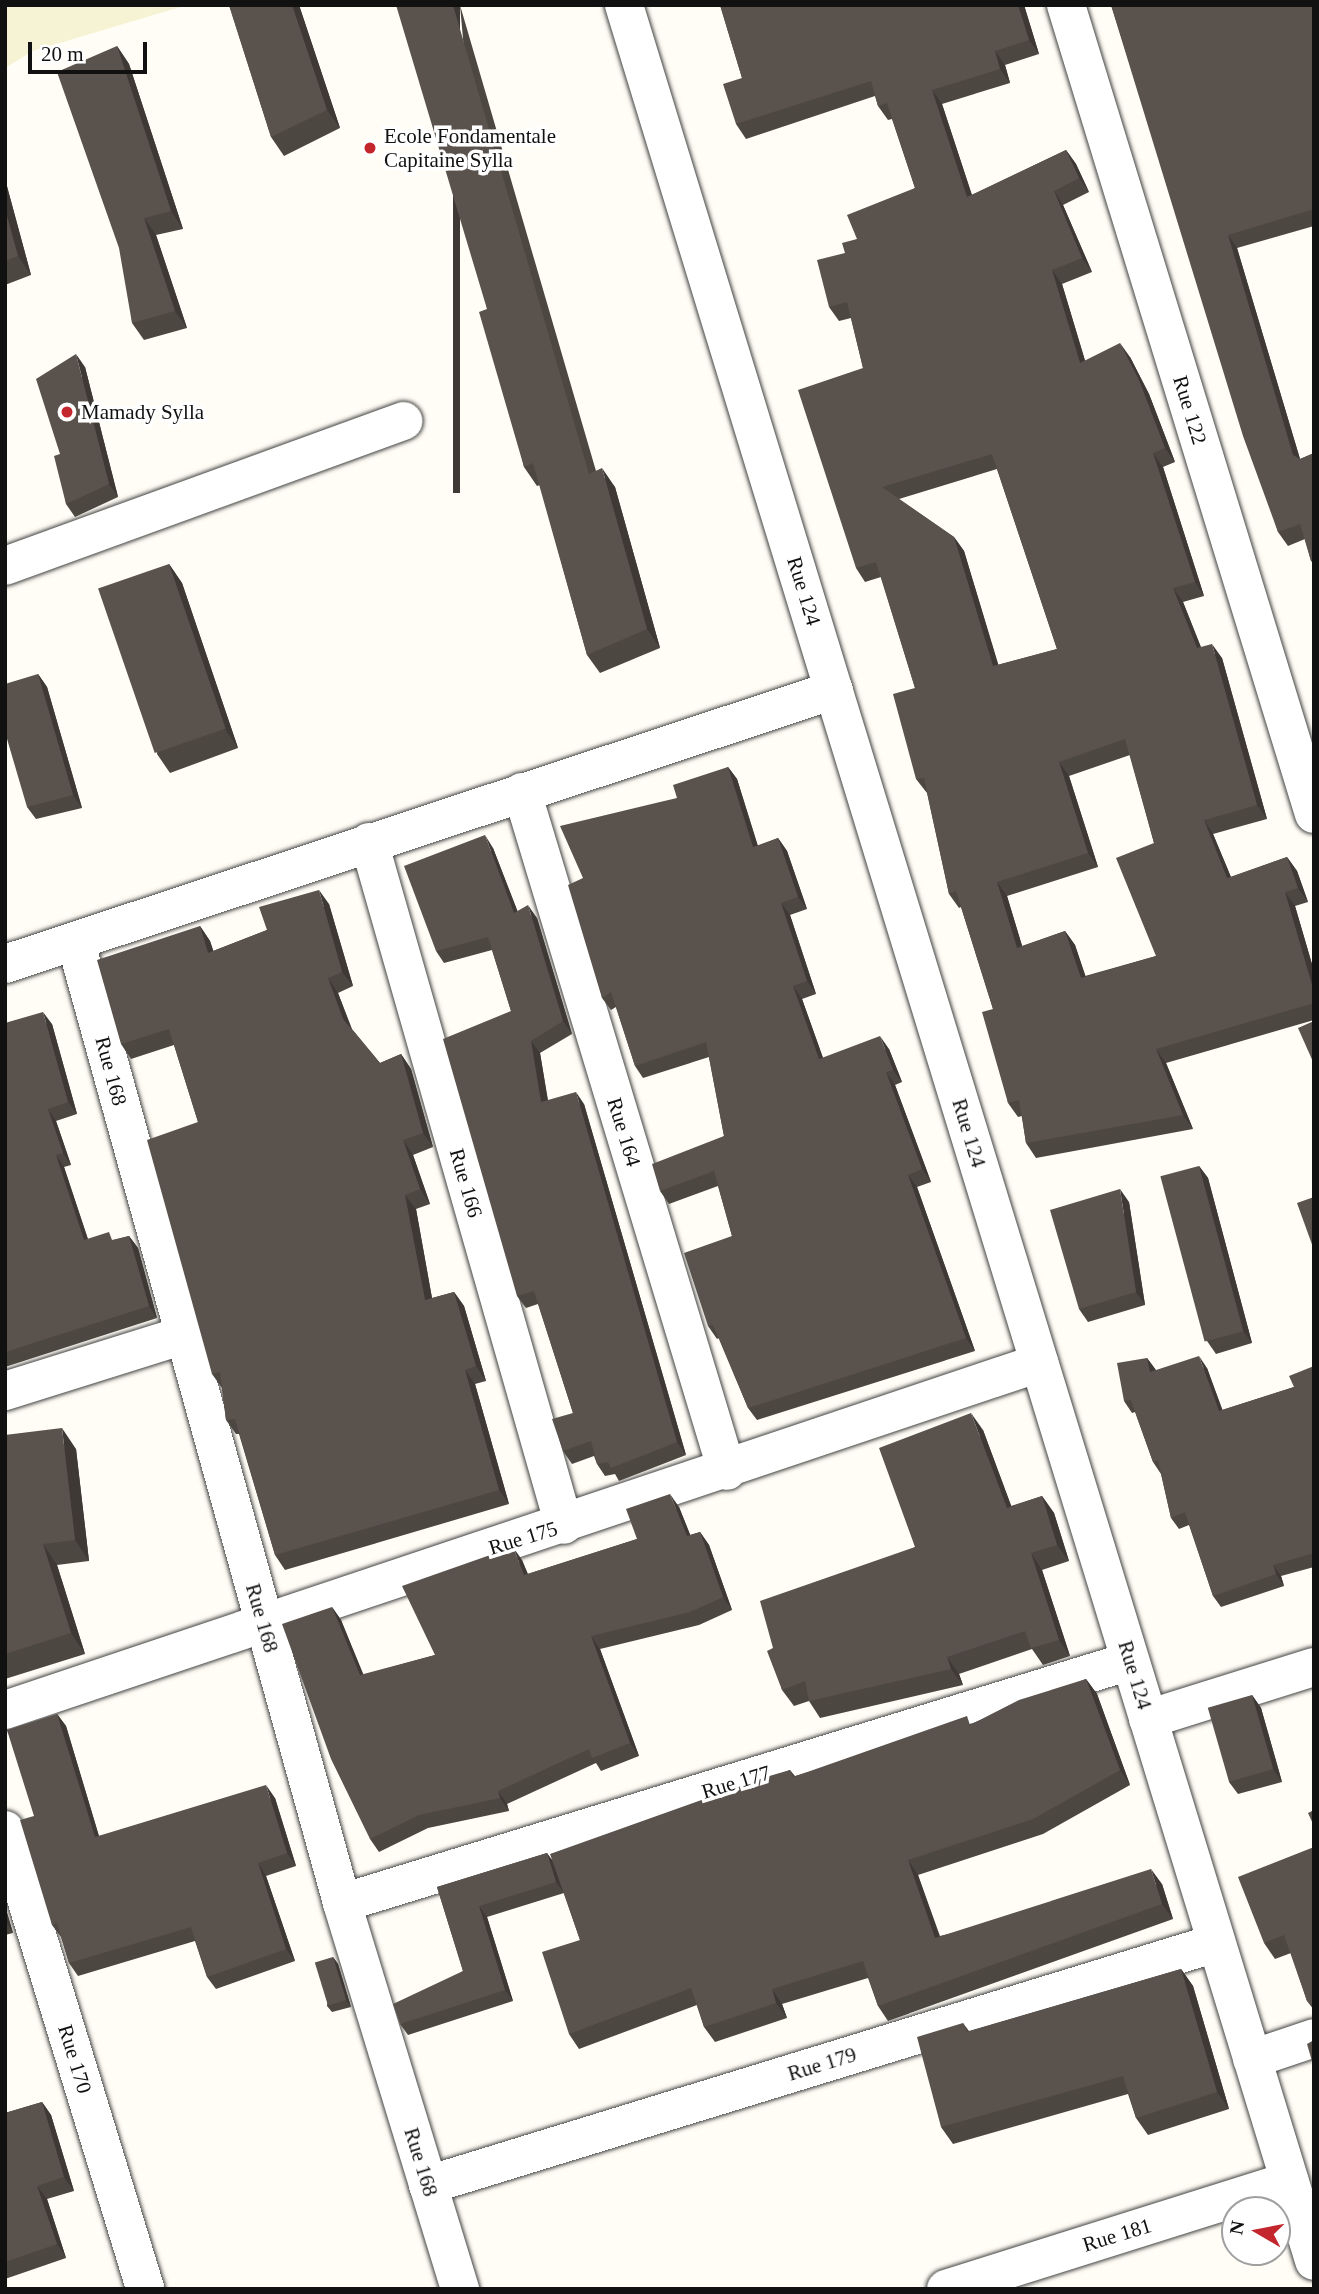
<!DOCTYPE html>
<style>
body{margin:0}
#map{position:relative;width:1319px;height:2294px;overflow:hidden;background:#fffdf5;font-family:"Times New Roman",serif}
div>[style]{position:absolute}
.farmland>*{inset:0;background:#f6f3d4}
.roads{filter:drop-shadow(0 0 2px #444) drop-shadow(0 0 2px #444)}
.minor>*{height:38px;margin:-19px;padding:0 19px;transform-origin:19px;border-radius:19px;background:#fff}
.wall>*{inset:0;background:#4d4742}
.shaded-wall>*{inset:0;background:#3f3936;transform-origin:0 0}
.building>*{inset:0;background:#5a524d;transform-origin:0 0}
.dots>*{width:19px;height:19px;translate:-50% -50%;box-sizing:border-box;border:4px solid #fff;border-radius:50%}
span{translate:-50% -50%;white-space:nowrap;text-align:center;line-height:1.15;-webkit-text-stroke:7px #fff;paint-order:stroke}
.poi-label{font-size:21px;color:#111}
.left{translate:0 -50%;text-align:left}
.street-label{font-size:21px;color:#111}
.frame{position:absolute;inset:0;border:7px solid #111;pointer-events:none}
.north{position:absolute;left:1221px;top:2196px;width:70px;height:70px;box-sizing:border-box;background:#fff;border:2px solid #a0a0a0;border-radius:50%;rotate:280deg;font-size:19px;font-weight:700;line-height:28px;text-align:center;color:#111}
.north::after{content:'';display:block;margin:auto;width:24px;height:32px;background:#c4262e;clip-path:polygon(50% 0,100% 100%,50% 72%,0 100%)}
.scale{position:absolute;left:28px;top:42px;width:119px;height:32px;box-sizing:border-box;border:4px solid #111;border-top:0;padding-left:9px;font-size:21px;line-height:24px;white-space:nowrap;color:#111;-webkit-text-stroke:5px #fff;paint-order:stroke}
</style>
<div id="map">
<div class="farmland">
<i style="clip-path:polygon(5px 5px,187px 5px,33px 51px,5px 68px)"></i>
</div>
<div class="roads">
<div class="minor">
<i style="left:624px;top:5px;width:2359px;rotate:72.99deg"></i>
<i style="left:1066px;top:5px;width:846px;rotate:72.96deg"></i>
<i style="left:5px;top:566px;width:424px;rotate:-20deg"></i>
<i style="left:522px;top:792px;width:709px;rotate:73.2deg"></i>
<i style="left:369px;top:842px;width:710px;rotate:74.07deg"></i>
<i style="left:76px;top:943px;width:996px;rotate:74.51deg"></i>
<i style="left:342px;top:1903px;width:404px;rotate:73deg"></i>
<i style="left:5px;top:964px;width:873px;rotate:-18.29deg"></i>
<i style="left:5px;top:1391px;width:188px;rotate:-17.4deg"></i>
<i style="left:5px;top:1710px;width:1091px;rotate:-18.55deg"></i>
<i style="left:1148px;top:1719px;width:174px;rotate:-17.4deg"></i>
<i style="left:5px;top:1830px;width:480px;rotate:73deg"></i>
<i style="left:342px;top:1903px;width:824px;rotate:-17.07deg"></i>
<i style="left:1252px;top:2059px;width:65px;rotate:-18.7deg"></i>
<i style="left:428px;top:2185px;width:824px;rotate:-17.07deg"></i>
<i style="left:946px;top:2289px;width:360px;rotate:-17.5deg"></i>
</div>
</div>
<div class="wall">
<i style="clip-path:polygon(229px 5px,299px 5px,340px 128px,284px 156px,271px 137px)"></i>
<i style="clip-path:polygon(460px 5px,596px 471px,615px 487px,660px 648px,600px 673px,587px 655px,540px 485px,537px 486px,524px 467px,487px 309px)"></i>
<i style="clip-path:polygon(evenodd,720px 5px,1024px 5px,1039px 54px,1005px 65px,1010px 83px,942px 104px,972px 195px,1066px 150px,1076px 164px,1089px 192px,1063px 205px,1092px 272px,1062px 284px,1085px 361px,1130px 357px,1149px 394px,1175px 462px,1163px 467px,1204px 596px,1183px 602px,1201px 647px,1222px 658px,1267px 819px,1213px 834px,1231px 877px,1287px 857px,1297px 871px,1308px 902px,1295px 906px,1314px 971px,1314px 1020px,1166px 1063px,1193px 1129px,1036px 1158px,1026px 1143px,1022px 1116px,1018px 1117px,1008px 1103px,993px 1009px,961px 907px,959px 908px,949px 894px,927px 793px,916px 779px,915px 688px,881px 577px,865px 582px,856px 568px,863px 368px,851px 318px,839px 321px,829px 307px,845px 253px,857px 239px,915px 188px,892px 119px,888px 120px,878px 106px,875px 96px,746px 139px,736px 124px,742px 78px,720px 5px,997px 469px,1057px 649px,998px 665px,964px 551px,954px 537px,899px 499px,997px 469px,720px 5px,1130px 755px,1154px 843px,1156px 956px,1085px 976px,1075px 945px,1065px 931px,1022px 946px,1007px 896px,1098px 867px,1069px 776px,1130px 755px)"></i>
<i style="clip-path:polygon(1111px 5px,1314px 5px,1314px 226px,1237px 248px,1300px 459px,1314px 453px,1314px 564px,1311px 561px,1305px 539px,1288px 546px,1278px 532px)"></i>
<i style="clip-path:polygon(117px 46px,129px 64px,183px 229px,156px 235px,187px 328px,144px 340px,132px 323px)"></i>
<i style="clip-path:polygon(5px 179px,31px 275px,5px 285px)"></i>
<i style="clip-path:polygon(85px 367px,118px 497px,75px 517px,66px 504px,60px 454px)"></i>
<i style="clip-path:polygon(169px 564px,182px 583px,238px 748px,170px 773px,157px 754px)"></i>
<i style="clip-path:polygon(38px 674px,47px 687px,82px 808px,36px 819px,27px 807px)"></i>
<i style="clip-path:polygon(728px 767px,737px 779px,758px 846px,778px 838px,787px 851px,807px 909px,790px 915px,816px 994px,802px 999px,823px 1058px,889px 1049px,902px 1082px,895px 1085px,931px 1182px,917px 1187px,975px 1351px,757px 1420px,748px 1408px,719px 1338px,717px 1339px,708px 1326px,732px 1236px,718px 1186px,669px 1204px,660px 1191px,724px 1136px,709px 1057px,643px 1078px,635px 1066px,616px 1007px,611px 1010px,602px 998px,583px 878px,677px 798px)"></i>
<i style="clip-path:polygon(493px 848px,517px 911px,537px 918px,572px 1034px,540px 1053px,548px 1100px,584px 1104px,686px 1455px,619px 1481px,615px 1474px,605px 1476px,597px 1464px,594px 1456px,572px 1464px,563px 1451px,573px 1413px,538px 1304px,526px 1308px,517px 1296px,511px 1011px,492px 950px,444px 963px,436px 951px)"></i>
<i style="clip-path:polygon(329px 904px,353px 986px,338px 993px,352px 1029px,380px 1063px,401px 1054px,411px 1069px,433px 1147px,413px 1155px,430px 1204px,416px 1209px,432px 1298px,454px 1292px,464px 1306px,486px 1381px,475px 1384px,509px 1504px,285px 1570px,275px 1555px,239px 1434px,236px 1434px,226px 1420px,222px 1388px,212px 1374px,198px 1122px,174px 1045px,131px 1059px,121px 1044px,200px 926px,210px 941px,213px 951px,267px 930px)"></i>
<i style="clip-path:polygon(5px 1023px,52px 1024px,77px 1114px,56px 1121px,71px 1165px,64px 1167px,88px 1239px,114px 1240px,129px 1236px,138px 1248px,157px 1318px,5px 1367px)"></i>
<i style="clip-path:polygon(1199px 1166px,1208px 1178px,1252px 1343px,1216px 1354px,1207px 1341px)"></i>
<i style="clip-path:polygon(1129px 1202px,1145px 1305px,1088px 1322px,1079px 1309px)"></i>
<i style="clip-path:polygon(1147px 1358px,1156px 1370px,1207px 1368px,1222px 1410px,1294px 1387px,1314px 1366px,1314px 1567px,1281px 1576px,1284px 1586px,1221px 1607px,1213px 1596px,1189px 1525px,1179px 1529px,1171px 1518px,1161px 1474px,1153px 1462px,1135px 1412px,1132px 1413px,1124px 1401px)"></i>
<i style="clip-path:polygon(983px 1430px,1011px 1506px,1042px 1496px,1054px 1513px,1069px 1561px,1042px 1570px,1070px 1656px,1043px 1665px,1032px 1649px,959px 1674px,963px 1685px,820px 1718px,809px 1701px,794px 1706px,782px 1690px,773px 1648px,915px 1547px)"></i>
<i style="clip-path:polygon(5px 1435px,76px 1449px,89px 1561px,57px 1565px,85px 1654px,5px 1679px)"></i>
<i style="clip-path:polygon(679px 1507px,690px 1535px,700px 1532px,709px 1545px,732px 1610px,699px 1625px,600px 1649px,639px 1756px,601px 1771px,596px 1763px,507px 1804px,509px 1811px,428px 1828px,379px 1852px,370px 1839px,332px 1607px,341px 1620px,363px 1675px,435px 1655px,522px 1560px,528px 1574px,637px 1539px)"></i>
<i style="clip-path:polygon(1086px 1679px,1097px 1694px,1130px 1785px,1043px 1834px,918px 1875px,940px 1936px,1162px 1884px,1173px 1919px,888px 2021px,878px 2006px,868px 1978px,782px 2004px,787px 2018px,715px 2042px,704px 2027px,697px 2005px,579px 2049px,569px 2034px,580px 1940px,564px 1893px,487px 1917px,513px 2001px,408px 2035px,400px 2024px,463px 1971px,437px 1887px,547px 1853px,552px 1861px,790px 1770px,795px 1776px,973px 1723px)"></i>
<i style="clip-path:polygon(1252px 1695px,1261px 1708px,1282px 1782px,1238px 1794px,1229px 1782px)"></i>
<i style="clip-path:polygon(57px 1714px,66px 1726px,99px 1836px,275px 1798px,296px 1866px,266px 1876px,295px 1961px,216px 1989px,207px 1977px,195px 1941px,78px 1976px,69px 1963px,61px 1937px,52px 1925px,34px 1816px)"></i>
<i style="clip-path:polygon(1314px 1847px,1314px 2010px,1307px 2001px,1291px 1953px,1275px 1959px,1264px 1943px)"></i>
<i style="clip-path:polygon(5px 1906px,13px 1933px,5px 1935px)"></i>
<i style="clip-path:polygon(333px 1957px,338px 1964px,351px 2007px,332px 2012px,327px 2006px)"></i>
<i style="clip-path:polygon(1181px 1969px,1193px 1986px,1229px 2109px,1148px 2135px,1136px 2118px,1128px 2094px,953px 2144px,941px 2127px,963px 2023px,969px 2031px)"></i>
<i style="clip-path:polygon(42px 2102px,51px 2115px,74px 2191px,47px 2199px,66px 2258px,5px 2279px,5px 2113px)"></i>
</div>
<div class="shaded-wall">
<i style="clip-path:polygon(292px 5px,299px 5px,340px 128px,327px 110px)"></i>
<i style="left:453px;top:5px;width:7px;height:488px"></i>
<i style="clip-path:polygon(1018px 5px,1024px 5px,1039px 54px,1029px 40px)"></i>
<i style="clip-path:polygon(117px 46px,129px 64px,183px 229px,171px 211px)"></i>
<i style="clip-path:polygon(995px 51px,1005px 65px,1010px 83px,1000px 69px)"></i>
<i style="clip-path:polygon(932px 90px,942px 104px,977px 211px,967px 197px)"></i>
<i style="clip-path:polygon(1066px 150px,1076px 164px,1089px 192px,1079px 178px)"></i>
<i style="clip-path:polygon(5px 179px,31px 275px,18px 256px,5px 209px)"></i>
<i style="clip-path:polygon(1054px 191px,1063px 205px,1092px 272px,1082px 258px)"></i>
<i style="clip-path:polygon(144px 218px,156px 235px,187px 328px,175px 311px)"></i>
<i style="clip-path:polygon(1228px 235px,1237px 248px,1303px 469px,1293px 455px)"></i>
<i style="clip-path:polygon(1052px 270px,1062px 284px,1090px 377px,1080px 363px)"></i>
<i style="clip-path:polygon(1120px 343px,1130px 357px,1149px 394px,1175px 462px,1165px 448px)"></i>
<i style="clip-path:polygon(76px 354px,85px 367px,118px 497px,109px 484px)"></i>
<i style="clip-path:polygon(1153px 453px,1163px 467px,1204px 596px,1195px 582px)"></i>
<i style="clip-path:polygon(602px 468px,615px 487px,660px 648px,647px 629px)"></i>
<i style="clip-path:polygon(954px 537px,964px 551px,1003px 680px,993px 666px)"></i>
<i style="clip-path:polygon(169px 564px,182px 583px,238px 748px,225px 729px)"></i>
<i style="clip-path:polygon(1173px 588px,1183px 602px,1207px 663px,1197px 648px)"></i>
<i style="clip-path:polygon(1212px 644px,1222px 658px,1267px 819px,1257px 805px)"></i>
<i style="clip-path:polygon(38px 674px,47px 687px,82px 808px,73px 795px)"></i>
<i style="clip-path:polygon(1059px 762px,1069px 776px,1098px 867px,1088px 853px)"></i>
<i style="clip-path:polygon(728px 767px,737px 779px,762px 860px,753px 847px)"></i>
<i style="clip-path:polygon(1204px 820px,1213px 834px,1237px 892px,1227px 878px)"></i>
<i style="clip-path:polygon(485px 835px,493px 848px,523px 925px,514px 913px)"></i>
<i style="clip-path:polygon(778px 838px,787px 851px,807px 909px,798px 897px)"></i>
<i style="clip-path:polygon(1287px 857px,1297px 871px,1308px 902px,1298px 888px)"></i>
<i style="clip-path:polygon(997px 882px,1007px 896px,1027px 962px,1017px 948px)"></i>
<i style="clip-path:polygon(319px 890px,329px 904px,353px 986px,342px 972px)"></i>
<i style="clip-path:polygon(1285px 892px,1295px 906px,1314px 971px,1314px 992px)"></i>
<i style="clip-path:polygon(781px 903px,790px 915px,816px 994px,807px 981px)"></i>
<i style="clip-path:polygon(528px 905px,537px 918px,572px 1034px,563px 1021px)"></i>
<i style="clip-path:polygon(200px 926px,210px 941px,219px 967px,208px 953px)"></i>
<i style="clip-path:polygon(1065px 931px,1075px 945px,1091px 992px,1081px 978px)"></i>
<i style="clip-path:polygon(328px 978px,338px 993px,353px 1033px,343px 1019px)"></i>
<i style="clip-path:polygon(793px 986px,802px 999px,828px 1072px,819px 1059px)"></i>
<i style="clip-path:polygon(43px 1012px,52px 1024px,77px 1114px,68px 1102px)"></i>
<i style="clip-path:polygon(880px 1036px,889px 1049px,902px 1082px,893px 1070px)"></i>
<i style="clip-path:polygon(531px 1041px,540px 1053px,550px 1115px,541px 1102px)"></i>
<i style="clip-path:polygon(1156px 1049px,1166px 1063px,1193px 1129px,1183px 1115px)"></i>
<i style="clip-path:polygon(401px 1054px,411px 1069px,433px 1147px,423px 1133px)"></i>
<i style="clip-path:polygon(886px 1072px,895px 1085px,931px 1182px,922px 1169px)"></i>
<i style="clip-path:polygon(576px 1092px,584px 1104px,686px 1455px,677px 1442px)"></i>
<i style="clip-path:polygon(48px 1109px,56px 1121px,71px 1165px,63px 1153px)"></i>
<i style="clip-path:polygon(403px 1140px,413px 1155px,430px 1204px,420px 1189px)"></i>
<i style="clip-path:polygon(56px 1155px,64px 1167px,92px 1252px,84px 1240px)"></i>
<i style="clip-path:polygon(1199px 1166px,1208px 1178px,1252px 1343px,1243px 1331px)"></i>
<i style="clip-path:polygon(908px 1175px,917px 1187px,975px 1351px,966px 1338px)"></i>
<i style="clip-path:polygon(1120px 1189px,1129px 1202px,1145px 1305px,1136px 1292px)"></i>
<i style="clip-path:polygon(405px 1195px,416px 1209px,435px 1315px,425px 1300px)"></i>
<i style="clip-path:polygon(129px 1236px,138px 1248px,157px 1318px,149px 1306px)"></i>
<i style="clip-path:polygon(454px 1292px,464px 1306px,486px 1381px,476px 1366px)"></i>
<i style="clip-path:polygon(1199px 1356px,1207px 1368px,1227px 1422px,1219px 1411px)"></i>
<i style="clip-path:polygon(1147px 1358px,1155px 1369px,1158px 1384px,1150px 1372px)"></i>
<i style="clip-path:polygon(465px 1370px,475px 1384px,509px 1504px,499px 1490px)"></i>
<i style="clip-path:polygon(971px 1413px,983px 1430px,1018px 1524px,1007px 1508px)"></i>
<i style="clip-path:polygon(62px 1428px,76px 1449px,89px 1561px,75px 1540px)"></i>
<i style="clip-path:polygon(670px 1494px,679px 1507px,696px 1549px,687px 1536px)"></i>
<i style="clip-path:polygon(1042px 1496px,1054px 1513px,1069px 1561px,1057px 1545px)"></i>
<i style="clip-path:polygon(700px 1532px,709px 1545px,732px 1610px,723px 1597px)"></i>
<i style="clip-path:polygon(43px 1544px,57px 1565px,85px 1654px,71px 1633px)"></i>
<i style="clip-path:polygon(513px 1547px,522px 1560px,533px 1588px,524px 1575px)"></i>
<i style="clip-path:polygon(1031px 1553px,1042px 1570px,1070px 1656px,1059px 1640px)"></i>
<i style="clip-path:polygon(1273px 1565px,1281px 1576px,1284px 1586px,1276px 1574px)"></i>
<i style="clip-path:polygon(332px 1607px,341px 1620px,369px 1688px,360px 1675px)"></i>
<i style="clip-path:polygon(591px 1636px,600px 1649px,639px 1756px,630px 1743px)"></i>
<i style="clip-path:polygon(947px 1657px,959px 1674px,963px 1685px,951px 1669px)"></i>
<i style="clip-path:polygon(1086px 1679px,1097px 1694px,1130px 1785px,1120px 1770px)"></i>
<i style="clip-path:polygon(1252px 1695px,1261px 1708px,1282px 1782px,1273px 1769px)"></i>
<i style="clip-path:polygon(57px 1714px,66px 1726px,103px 1850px,95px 1837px)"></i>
<i style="clip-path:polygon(266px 1785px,275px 1798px,296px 1866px,287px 1853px)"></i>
<i style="clip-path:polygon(498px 1791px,507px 1804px,509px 1811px,500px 1798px)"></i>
<i style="clip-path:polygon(547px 1853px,555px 1864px,564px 1893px,556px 1882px)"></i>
<i style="clip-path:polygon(908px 1860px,918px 1875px,945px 1953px,935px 1938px)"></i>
<i style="clip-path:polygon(258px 1863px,266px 1876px,295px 1961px,286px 1949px)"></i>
<i style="clip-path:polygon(1151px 1869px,1162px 1884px,1173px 1919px,1162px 1904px)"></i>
<i style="clip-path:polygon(5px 1906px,13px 1933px,5px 1921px)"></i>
<i style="clip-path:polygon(479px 1906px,487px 1917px,513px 2001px,505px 1990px)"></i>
<i style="clip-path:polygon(333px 1957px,338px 1964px,351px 2007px,346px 2000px)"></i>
<i style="clip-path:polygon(1181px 1969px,1193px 1986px,1229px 2109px,1217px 2092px)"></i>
<i style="clip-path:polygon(772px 1989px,782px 2004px,787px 2018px,776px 2003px)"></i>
<i style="clip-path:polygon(42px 2102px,51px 2115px,74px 2191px,64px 2177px)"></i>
<i style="clip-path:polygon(37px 2186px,47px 2199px,66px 2258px,57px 2244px)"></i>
</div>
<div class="building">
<i style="clip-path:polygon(229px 5px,292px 5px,327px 110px,271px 137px)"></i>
<i style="clip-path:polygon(396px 5px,453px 5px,589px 474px,602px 468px,647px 629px,587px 655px,533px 463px,524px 467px,479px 312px,487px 309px)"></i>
<i style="clip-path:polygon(evenodd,720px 5px,1018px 5px,1029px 40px,995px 51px,1000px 69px,932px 90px,967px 197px,1066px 150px,1079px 178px,1054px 191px,1082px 258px,1052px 270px,1080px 363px,1120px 343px,1139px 380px,1165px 448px,1153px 453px,1195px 582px,1173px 588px,1197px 648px,1212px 644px,1257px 805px,1204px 820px,1227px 878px,1287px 857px,1298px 888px,1285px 892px,1314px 992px,1314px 1003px,1156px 1049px,1183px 1115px,1026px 1143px,1019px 1100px,1008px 1103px,982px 1012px,993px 1009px,956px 891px,949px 894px,924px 778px,916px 779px,893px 694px,915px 688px,876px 562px,856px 568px,798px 390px,863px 368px,847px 302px,829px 307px,817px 260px,845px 253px,842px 243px,857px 239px,847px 215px,915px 188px,887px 103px,878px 106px,871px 81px,736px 124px,723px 84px,742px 78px,720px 5px,992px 454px,1057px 649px,993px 666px,954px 537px,882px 487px,992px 454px,720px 5px,1125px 739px,1154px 843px,1116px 858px,1156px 956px,1081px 978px,1065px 931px,1017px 948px,997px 882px,1088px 853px,1059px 762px,1125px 739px)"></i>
<i style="clip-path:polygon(1111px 5px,1314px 5px,1314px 209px,1228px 235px,1293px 455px,1300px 459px,1314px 453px,1314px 560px,1311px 561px,1300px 524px,1278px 532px,1243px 436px)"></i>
<i style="clip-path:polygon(117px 46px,171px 211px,144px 218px,175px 311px,132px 323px,119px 248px,57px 72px)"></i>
<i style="clip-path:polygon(5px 209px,18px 256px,5px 261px)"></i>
<i style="clip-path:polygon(76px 354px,109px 484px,66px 504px,54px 456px,60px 454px,36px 379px)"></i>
<i style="left:169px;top:564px;width:174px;height:75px;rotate:71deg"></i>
<i style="clip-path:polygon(38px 674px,73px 795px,27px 807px,5px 732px,5px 684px)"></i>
<i style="clip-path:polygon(728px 767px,753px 847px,778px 838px,798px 897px,781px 903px,807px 981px,793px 986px,819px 1059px,880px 1036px,893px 1070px,886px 1072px,922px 1169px,908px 1175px,966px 1338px,748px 1408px,713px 1325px,708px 1326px,684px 1253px,732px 1236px,714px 1171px,660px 1191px,652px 1164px,724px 1136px,706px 1042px,635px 1066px,611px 992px,602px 998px,568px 885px,583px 878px,560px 826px,677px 798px,673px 785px)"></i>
<i style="clip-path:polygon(485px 835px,514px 913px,528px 905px,563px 1021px,531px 1041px,541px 1102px,576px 1092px,677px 1442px,611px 1468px,608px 1462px,597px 1464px,591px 1441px,563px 1451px,552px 1419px,573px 1413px,534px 1291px,517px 1296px,443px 1039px,511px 1011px,488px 937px,436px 951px,404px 866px)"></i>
<i style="clip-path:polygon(319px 890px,342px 972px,328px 978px,343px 1019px,380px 1063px,401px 1054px,423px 1133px,403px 1140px,420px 1189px,405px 1195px,425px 1300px,454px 1292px,476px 1366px,465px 1370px,499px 1490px,275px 1555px,235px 1419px,226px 1420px,220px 1372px,212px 1374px,147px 1140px,198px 1122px,169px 1029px,121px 1044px,97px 960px,200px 926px,208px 953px,267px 930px,259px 907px)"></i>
<i style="clip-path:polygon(43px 1012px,68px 1102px,48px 1109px,63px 1153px,56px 1155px,84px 1240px,109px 1232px,112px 1240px,129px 1236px,149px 1306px,5px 1352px,5px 1023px)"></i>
<i style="clip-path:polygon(1314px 1021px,1314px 1064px,1298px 1028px)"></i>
<i style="left:1199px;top:1166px;width:171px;height:40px;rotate:75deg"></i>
<i style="clip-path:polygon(1120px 1189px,1136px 1292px,1079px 1309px,1050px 1210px)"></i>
<i style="clip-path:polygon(1314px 1197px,1314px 1250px,1297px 1203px)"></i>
<i style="clip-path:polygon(1199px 1356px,1219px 1411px,1294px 1387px,1289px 1376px,1314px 1366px,1314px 1553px,1273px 1565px,1276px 1574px,1213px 1596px,1185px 1512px,1171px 1518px,1158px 1460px,1153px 1462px,1131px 1400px,1124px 1401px,1117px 1363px,1147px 1358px,1150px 1372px)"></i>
<i style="clip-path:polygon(971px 1413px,1007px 1508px,1042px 1496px,1057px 1545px,1031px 1553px,1059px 1640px,1031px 1648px,1025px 1631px,947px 1657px,951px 1669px,809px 1701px,805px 1681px,782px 1690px,767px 1651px,773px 1648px,760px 1601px,915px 1547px,879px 1448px)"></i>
<i style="clip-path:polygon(62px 1428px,75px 1540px,43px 1544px,71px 1633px,5px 1654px,5px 1435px)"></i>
<i style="clip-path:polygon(670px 1494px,687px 1536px,700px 1532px,723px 1597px,690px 1612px,591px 1636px,630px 1743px,592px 1758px,589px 1749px,498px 1791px,500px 1798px,419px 1815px,370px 1839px,331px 1759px,282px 1624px,332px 1607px,360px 1675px,435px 1655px,402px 1586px,513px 1547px,524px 1575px,637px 1539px,626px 1509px)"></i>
<i style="clip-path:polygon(1086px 1679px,1120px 1770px,1033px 1819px,908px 1860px,935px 1938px,1151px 1869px,1162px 1904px,878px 2006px,863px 1961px,772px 1989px,776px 2003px,704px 2027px,691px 1988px,569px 2034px,542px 1952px,580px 1940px,550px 1854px,766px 1777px,790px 1770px,793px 1777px,967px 1716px,970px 1725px,1019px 1700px)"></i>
<i style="left:1252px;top:1695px;width:77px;height:46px;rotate:74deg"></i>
<i style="clip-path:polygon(57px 1714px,95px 1837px,266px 1785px,287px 1853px,258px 1863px,286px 1949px,207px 1977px,191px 1927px,69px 1963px,57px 1923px,52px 1925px,20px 1820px,34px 1816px,7px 1730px)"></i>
<i style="clip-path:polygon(1314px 1810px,1314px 1826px,1308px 1813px)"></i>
<i style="clip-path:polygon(1314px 1847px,1314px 2006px,1307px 2001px,1284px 1935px,1264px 1943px,1238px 1877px)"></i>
<i style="clip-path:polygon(547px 1853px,556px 1882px,479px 1906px,505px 1990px,400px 2024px,393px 2004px,463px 1971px,437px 1887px)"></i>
<i style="left:333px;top:1957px;width:45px;height:19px;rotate:73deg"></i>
<i style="clip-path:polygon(1181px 1969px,1217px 2092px,1136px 2118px,1123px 2076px,941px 2127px,917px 2037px,963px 2023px,967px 2032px)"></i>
<i style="clip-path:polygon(1314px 2040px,1314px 2068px,1307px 2044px)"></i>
<i style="clip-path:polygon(42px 2102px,64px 2177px,37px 2186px,57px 2244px,5px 2262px,5px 2113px)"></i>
</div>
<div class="dots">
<i style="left:370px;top:148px;background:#c4262e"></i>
<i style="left:67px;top:412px;background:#c4262e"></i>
</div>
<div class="poi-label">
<span class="left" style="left:384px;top:148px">Ecole Fondamentale<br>Capitaine Sylla</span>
<span class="left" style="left:81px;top:412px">Mamady Sylla</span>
</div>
<div class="street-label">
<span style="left:1190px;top:410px;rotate:73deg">Rue 122</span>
<span style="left:804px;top:591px;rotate:73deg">Rue 124</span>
<span style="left:111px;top:1071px;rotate:75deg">Rue 168</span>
<span style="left:624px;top:1132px;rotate:73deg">Rue 164</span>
<span style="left:969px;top:1133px;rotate:73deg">Rue 124</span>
<span style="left:466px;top:1183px;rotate:74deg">Rue 166</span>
<span style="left:523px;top:1538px;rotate:-17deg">Rue 175</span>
<span style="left:262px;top:1618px;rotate:74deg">Rue 168</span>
<span style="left:1135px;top:1675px;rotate:73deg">Rue 124</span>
<span style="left:736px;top:1782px;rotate:-17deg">Rue 177</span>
<span style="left:75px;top:2059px;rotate:73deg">Rue 170</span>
<span style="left:822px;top:2064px;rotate:-17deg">Rue 179</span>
<span style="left:421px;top:2162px;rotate:73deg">Rue 168</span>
<span style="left:1117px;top:2235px;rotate:-17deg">Rue 181</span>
</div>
<div class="frame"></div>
<div class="north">N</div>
<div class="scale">20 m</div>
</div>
